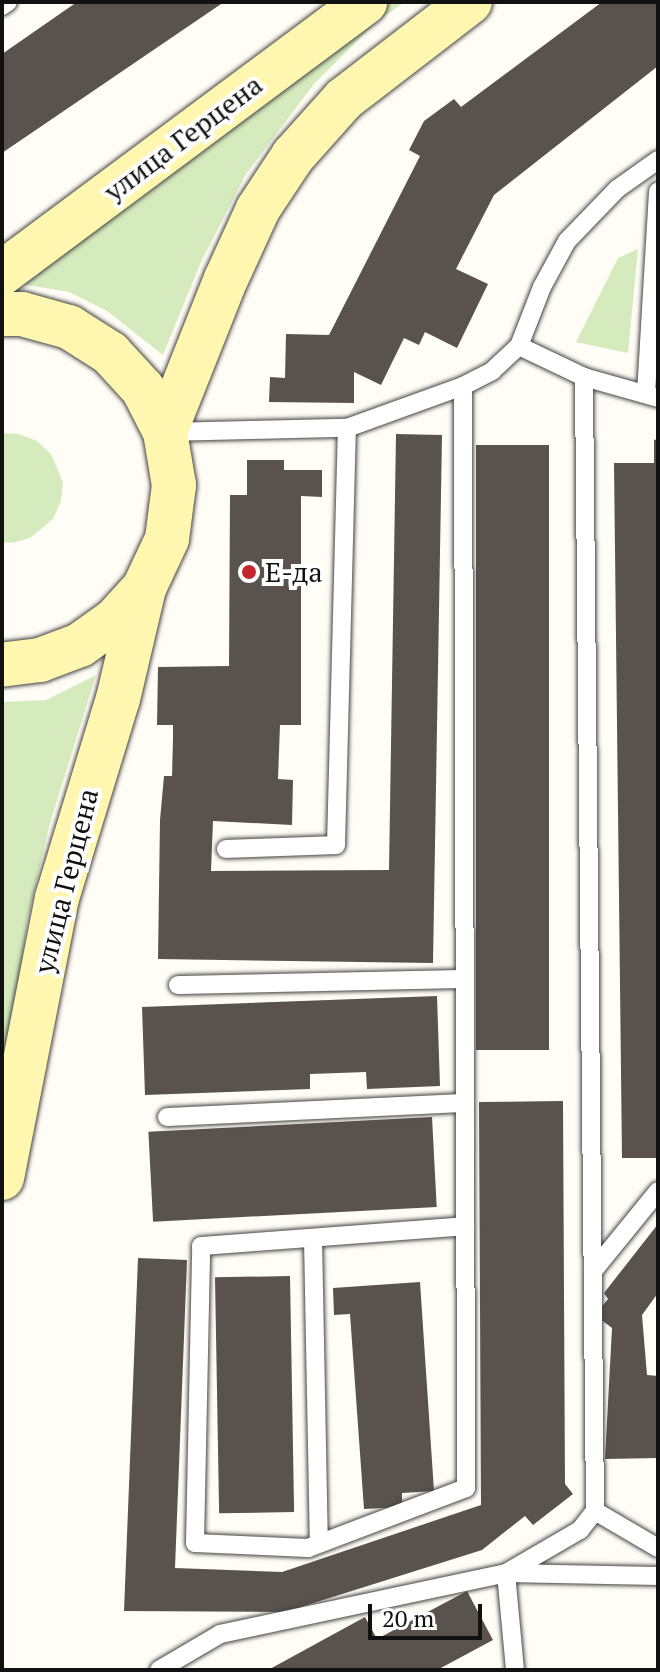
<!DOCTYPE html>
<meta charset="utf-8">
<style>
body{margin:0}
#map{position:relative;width:660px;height:1672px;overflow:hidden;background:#fffdf5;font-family:"PT Serif",serif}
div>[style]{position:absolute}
.green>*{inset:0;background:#d5ebbd}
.building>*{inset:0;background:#5a524d;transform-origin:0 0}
.roads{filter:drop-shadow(0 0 2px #444) drop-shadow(0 0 2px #444)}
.lane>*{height:18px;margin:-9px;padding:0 9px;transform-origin:9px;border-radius:9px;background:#fff}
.secondary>*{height:44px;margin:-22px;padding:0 22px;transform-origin:22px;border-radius:22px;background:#fff6b0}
.dots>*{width:22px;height:22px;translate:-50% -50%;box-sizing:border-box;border:4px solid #fff;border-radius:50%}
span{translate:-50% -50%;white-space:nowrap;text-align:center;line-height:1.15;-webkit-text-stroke:8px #fff;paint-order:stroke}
.street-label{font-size:28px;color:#111}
.poi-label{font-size:28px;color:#111}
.left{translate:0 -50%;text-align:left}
.frame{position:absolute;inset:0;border:4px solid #111;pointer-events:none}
.scale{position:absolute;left:368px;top:1604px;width:114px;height:36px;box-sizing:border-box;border:4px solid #111;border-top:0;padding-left:10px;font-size:24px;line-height:28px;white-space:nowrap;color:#111;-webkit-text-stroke:6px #fff;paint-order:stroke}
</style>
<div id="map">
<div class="green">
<i style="clip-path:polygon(386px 2px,405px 2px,377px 21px,314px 84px,246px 174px,201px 262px,163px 355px,107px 311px,69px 292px,27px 285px,3px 286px)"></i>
<i style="clip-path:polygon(638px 249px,628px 353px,576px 342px,618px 258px)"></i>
<i style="clip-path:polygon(2px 433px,19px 434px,37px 441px,51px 454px,63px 482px,61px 501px,53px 519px,30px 538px,12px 543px,2px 542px)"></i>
<i style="clip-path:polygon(96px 675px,50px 823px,27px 922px,2px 1127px,2px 702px,46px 700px)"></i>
</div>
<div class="building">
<i style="clip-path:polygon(77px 2px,224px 2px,2px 153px,2px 54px)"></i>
<i style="clip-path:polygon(602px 2px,658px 2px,658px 66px,494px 195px,456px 269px,488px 284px,457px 348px,425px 332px,419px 345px,404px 338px,381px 385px,354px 372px,354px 403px,269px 402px,270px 377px,285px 378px,286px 334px,329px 335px,420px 156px,409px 150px,424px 121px,454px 99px,461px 107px)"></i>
<i style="clip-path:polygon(396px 434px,442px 435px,433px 963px,158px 959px,160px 820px,164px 776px,172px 776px,173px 739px,173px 725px,157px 725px,158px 667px,229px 666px,230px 495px,247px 495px,247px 460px,284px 460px,284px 470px,322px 470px,322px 497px,301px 496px,301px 725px,280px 725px,278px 779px,293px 780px,292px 825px,213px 821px,211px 871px,389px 870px)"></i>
<i style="clip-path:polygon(658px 439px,657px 1158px,622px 1158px,614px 463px,654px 463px,654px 440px)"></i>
<i style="left:476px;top:445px;width:73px;height:605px"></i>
<i style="clip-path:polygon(437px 996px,440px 1086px,367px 1089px,366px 1072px,310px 1074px,310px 1089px,145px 1095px,142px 1007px)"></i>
<i style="clip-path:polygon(563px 1101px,565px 1484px,573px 1494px,533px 1525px,525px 1516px,482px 1550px,285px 1612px,124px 1611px,138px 1258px,187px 1260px,175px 1568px,282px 1572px,481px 1505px,479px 1102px)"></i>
<i style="left:432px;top:1117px;width:90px;height:284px;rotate:87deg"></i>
<i style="clip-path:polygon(658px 1224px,658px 1293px,642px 1315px,647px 1375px,658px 1376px,658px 1458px,605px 1459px,612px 1328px,595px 1315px,608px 1299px,604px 1293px)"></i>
<i style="left:290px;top:1276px;width:236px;height:75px;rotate:89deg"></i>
<i style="clip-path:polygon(420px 1282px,434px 1491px,402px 1493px,402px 1507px,364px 1509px,350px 1314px,334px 1315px,333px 1288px)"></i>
<i style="clip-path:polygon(467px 1591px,493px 1640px,437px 1670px,268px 1670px,365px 1617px,377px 1639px)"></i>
</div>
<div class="roads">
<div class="lane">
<i style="left:2px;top:6px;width:7px;rotate:-34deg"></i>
<i style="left:584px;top:377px;width:77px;rotate:15.8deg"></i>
<i style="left:463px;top:386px;width:1102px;rotate:89.84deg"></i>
<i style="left:466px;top:1488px;width:169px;rotate:159.2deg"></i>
<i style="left:308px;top:1548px;width:113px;rotate:-177.5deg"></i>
<i style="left:195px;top:1543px;width:297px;rotate:-88.8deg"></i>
<i style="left:201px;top:1246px;width:265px;rotate:-4.3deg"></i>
<i style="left:646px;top:394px;width:203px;rotate:-86.6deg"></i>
<i style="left:165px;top:432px;width:182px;rotate:-1.3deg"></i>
<i style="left:347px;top:428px;width:123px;rotate:-19.9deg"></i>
<i style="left:463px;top:386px;width:33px;rotate:-27deg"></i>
<i style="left:492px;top:371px;width:37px;rotate:-43deg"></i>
<i style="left:519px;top:346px;width:63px;rotate:-68.7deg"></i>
<i style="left:542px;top:287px;width:52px;rotate:-61.5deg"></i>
<i style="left:567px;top:241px;width:72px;rotate:-46.1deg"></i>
<i style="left:617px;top:189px;width:50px;rotate:-35.3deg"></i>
<i style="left:226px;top:849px;width:110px;rotate:-2.1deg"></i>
<i style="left:336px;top:845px;width:417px;rotate:-88.5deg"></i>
<i style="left:178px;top:985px;width:286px;rotate:-1.2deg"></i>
<i style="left:167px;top:1117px;width:297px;rotate:-2.7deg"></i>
<i style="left:313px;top:1238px;width:305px;rotate:88.9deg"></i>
<i style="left:593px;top:1271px;width:103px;rotate:-50.9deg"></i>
<i style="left:595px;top:1511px;width:73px;rotate:30.4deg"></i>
<i style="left:159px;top:1670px;width:71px;rotate:-30.5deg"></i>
<i style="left:220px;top:1634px;width:292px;rotate:-12deg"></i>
<i style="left:506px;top:1573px;width:86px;rotate:-30.2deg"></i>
<i style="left:580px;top:1530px;width:24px;rotate:-52deg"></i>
<i style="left:595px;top:1511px;width:1134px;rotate:-90.56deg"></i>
<i style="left:584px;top:377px;width:72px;rotate:-154.5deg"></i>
<i style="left:515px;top:1670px;width:97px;rotate:-95.3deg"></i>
<i style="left:506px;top:1573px;width:152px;rotate:1.1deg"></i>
</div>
<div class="secondary">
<i style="left:2px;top:273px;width:453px;rotate:-36.7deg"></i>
<i style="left:2px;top:314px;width:20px"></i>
<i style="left:22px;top:314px;width:49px;rotate:15.5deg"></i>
<i style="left:69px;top:327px;width:49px;rotate:32.4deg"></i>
<i style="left:110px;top:353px;width:49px;rotate:47.5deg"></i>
<i style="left:143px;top:389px;width:48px;rotate:62.9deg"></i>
<i style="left:165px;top:432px;width:54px;rotate:80.4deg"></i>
<i style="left:174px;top:485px;width:54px;rotate:97.4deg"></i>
<i style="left:167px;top:539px;width:54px;rotate:115.1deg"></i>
<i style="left:144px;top:588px;width:43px;rotate:132.2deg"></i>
<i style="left:115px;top:620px;width:43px;rotate:144.5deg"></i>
<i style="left:80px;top:645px;width:43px;rotate:159.4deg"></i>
<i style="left:40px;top:660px;width:38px;rotate:173deg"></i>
<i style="left:165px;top:432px;width:165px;rotate:-68.3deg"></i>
<i style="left:226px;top:279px;width:77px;rotate:-65.4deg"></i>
<i style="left:258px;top:209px;width:64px;rotate:-56.6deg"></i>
<i style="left:293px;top:156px;width:76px;rotate:-48.2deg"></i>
<i style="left:344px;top:99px;width:159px;rotate:-37.6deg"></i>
<i style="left:2px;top:1178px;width:285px;rotate:-78.9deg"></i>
<i style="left:57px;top:898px;width:208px;rotate:-73deg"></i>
<i style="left:118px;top:699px;width:114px;rotate:-76.8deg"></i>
</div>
</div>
<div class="dots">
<i style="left:249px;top:572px;background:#c4262e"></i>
</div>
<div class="street-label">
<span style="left:183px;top:138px;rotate:-37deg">улица Герцена</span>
<span style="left:66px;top:881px;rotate:-76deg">улица Герцена</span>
</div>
<div class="poi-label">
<span class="left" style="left:265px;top:572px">Е-да</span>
</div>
<div class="frame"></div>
<div class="scale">20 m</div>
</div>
